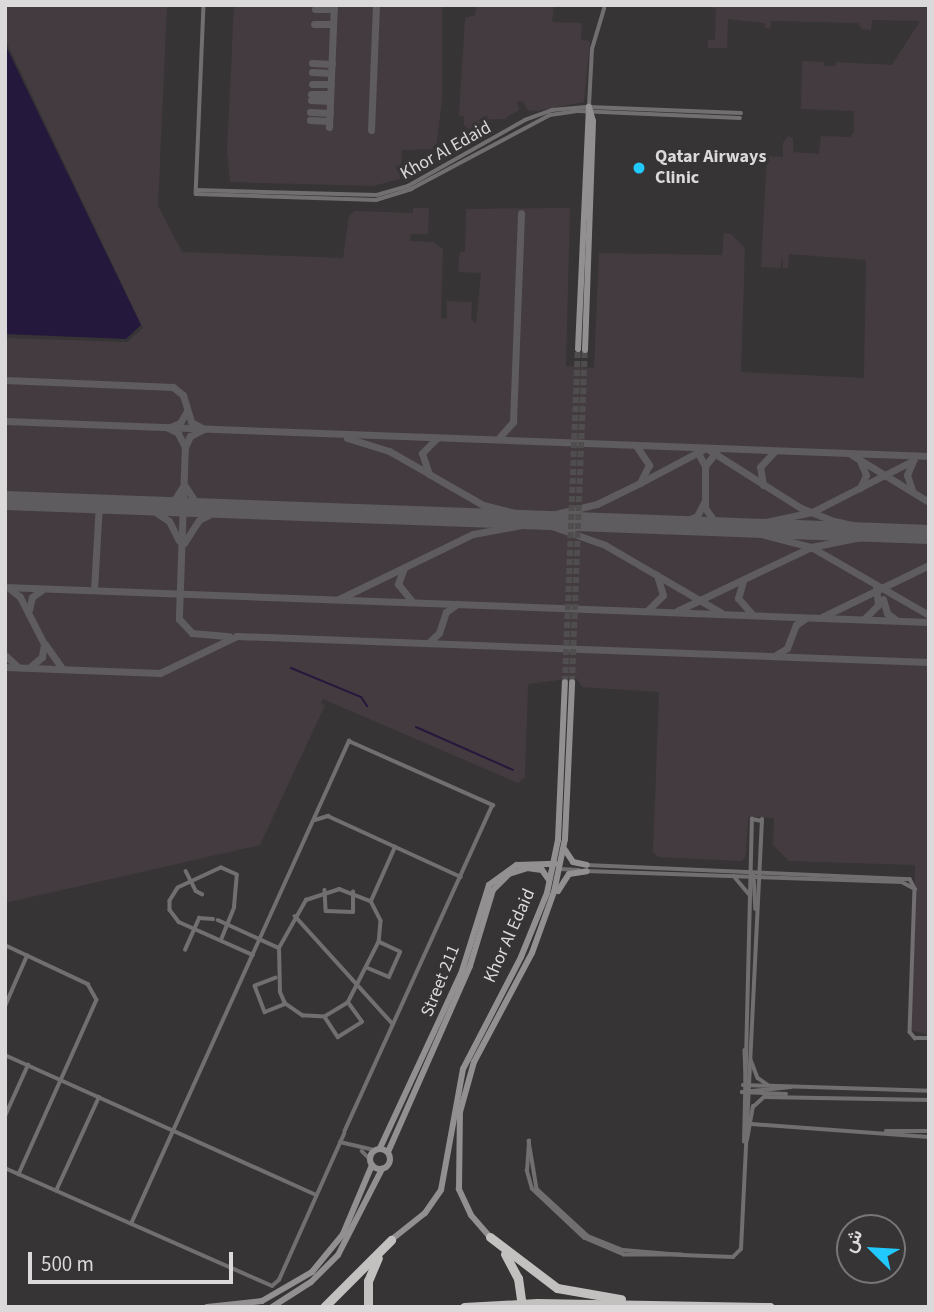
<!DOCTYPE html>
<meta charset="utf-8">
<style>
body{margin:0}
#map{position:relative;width:934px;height:1312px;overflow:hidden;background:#363435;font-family:"Source Sans 3",Vazirmatn,sans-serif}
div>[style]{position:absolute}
.built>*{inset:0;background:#443b40}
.water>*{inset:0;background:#24193c}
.stream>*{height:2px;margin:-1px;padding:0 1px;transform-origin:1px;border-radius:1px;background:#24193c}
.taxiway>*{height:7px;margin:-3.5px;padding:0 3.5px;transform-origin:3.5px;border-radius:3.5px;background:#5e5c5e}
.runway>*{height:19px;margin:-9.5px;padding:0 9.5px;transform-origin:9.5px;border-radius:9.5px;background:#5e5c5e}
.secondary-tunnel>*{height:6px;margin-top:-3px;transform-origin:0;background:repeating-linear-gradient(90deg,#4f4d4e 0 6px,transparent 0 9px)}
.minor>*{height:3.5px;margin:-1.75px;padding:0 1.75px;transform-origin:1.75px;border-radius:1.75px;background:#716f70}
.secondary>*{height:6px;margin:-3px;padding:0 3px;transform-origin:3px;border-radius:3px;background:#929090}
.secondary>.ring{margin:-3px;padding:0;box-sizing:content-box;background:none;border:6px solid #929090;border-radius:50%}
.motorway>*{height:9px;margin:-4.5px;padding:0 4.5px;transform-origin:4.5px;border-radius:4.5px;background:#c3c0c0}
.motorway-bridge>*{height:9px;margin:-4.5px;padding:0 4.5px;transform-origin:4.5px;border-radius:4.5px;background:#c3c0c0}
.dots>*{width:19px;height:19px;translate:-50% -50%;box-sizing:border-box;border:4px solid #363435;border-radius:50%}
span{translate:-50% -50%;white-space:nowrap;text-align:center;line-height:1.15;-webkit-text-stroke:7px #363435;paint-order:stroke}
.street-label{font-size:18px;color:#dbd9da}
.poi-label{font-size:18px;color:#dbd9da;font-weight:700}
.left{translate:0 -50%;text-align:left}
.frame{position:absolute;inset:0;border:7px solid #dbd9da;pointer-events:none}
.north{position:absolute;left:836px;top:1214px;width:70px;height:70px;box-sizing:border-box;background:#363435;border:2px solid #787677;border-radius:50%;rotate:294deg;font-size:19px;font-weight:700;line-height:28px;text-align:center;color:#dbd9da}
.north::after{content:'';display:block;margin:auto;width:24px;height:32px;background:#21c9fd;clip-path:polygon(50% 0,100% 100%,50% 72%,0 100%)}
.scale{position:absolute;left:28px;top:1252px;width:205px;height:32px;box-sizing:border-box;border:4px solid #dbd9da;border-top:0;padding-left:9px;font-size:21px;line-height:24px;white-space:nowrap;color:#dbd9da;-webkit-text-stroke:5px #363435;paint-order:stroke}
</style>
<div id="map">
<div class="built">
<i style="clip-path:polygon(5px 5px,167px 5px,158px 206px,182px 252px,343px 258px,349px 216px,355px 211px,413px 213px,413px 208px,429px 208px,428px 234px,411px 234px,410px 241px,433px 242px,443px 249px,441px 318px,447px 319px,447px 301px,472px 302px,471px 318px,476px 324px,481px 273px,459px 272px,458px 266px,460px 252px,465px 252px,466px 209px,570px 208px,566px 366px,594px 368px,599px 253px,722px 255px,724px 233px,731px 234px,745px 248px,741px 372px,864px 378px,866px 260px,789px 254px,788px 268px,783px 268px,783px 257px,780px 268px,761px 267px,767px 156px,783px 157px,783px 143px,788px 136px,793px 138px,793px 152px,819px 154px,821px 136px,850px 137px,854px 132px,854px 111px,801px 109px,802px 61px,824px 62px,824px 66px,835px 66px,836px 62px,892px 65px,920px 21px,872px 20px,871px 30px,862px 29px,858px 23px,771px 21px,770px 29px,765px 28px,765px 23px,728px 19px,727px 48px,708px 48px,708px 40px,715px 40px,716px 9px,706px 5px,929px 5px,929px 1035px,911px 1030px,915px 865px,789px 861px,773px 845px,774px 818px,759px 817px,748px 817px,746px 856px,741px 861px,658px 857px,653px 852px,659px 692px,582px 687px,576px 678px,528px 684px,525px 777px,518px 783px,323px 699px,321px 704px,325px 705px,260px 845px,5px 903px,5px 338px,127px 342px,143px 328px,5px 39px)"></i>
<i style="clip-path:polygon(234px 5px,442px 5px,442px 100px,436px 149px,402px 150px,400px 179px,373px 186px,230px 182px,227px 152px)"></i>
<i style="clip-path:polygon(476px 5px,554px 5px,552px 22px,582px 23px,581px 40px,590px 41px,584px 102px,537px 111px,527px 110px,524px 102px,517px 101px,519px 110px,504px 119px,490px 119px,487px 131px,470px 131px,464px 125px,464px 116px,459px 116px,465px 18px,475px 15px)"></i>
</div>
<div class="water">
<i style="clip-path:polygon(5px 44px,141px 325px,126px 339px,5px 334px)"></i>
</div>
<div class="stream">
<i style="left:291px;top:668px;width:76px;rotate:22.5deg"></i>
<i style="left:361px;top:697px;width:11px;rotate:56deg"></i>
<i style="left:416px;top:727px;width:106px;rotate:23.9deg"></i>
</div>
<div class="taxiway">
<i style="left:315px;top:9px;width:19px"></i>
<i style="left:314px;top:24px;width:19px"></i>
<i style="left:312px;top:63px;width:20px;rotate:3deg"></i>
<i style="left:312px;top:72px;width:19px;rotate:3deg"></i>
<i style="left:312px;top:84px;width:19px"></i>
<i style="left:311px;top:94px;width:19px"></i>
<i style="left:311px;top:100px;width:19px;rotate:3deg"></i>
<i style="left:310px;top:112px;width:20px;rotate:3deg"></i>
<i style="left:310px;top:120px;width:19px;rotate:3deg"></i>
<i style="left:329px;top:127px;width:122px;rotate:-87.7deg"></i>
<i style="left:371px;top:130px;width:125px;rotate:-87.7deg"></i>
<i style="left:5px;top:380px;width:168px;rotate:2.4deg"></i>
<i style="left:173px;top:387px;width:13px;rotate:39deg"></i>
<i style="left:183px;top:395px;width:28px;rotate:73deg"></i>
<i style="left:191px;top:422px;width:15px;rotate:28deg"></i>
<i style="left:204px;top:429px;width:16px;rotate:153deg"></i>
<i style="left:190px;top:436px;width:12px;rotate:114deg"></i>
<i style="left:185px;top:447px;width:16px;rotate:-117deg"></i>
<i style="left:178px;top:433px;width:11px;rotate:-153deg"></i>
<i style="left:168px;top:428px;width:13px;rotate:-23deg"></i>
<i style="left:180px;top:423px;width:14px;rotate:-60deg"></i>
<i style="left:5px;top:421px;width:925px;rotate:2.17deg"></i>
<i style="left:347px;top:438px;width:44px;rotate:17.2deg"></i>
<i style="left:389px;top:451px;width:43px;rotate:29.6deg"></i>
<i style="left:436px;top:439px;width:20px;rotate:135deg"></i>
<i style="left:422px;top:453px;width:22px;rotate:72deg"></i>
<i style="left:429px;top:474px;width:62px;rotate:29.9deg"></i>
<i style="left:483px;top:505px;width:54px;rotate:14deg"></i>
<i style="left:498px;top:439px;width:23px;rotate:-49deg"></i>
<i style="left:513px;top:422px;width:209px;rotate:-87.8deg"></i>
<i style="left:185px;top:443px;width:176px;rotate:92deg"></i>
<i style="left:179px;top:619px;width:19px;rotate:47deg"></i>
<i style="left:192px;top:633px;width:37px;rotate:5deg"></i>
<i style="left:637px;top:447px;width:22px;rotate:56deg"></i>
<i style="left:649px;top:465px;width:20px;rotate:117deg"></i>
<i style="left:640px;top:483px;width:75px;rotate:-27.9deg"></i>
<i style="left:706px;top:448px;width:112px;rotate:32.3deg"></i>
<i style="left:801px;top:508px;width:35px;rotate:22deg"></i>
<i style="left:834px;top:521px;width:55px;rotate:12.5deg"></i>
<i style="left:697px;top:451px;width:17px;rotate:62deg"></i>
<i style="left:705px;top:466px;width:18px;rotate:-52deg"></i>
<i style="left:852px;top:455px;width:90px;rotate:31.4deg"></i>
<i style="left:705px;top:466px;width:42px;rotate:90deg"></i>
<i style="left:705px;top:508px;width:16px;rotate:55deg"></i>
<i style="left:714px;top:521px;width:14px;rotate:25deg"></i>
<i style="left:763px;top:485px;width:18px;rotate:-99deg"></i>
<i style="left:760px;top:467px;width:21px;rotate:-47deg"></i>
<i style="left:185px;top:486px;width:20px;rotate:57deg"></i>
<i style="left:196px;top:503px;width:15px;rotate:20deg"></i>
<i style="left:860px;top:488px;width:14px;rotate:-65deg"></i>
<i style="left:866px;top:475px;width:15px;rotate:-113deg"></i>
<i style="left:912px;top:490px;width:16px;rotate:-108deg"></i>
<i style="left:907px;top:475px;width:13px;rotate:-67deg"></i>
<i style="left:5px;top:496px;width:15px;rotate:16deg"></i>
<i style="left:145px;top:505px;width:29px;rotate:34deg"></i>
<i style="left:169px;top:521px;width:22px;rotate:63deg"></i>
<i style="left:156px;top:505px;width:20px;rotate:-18deg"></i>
<i style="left:175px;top:499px;width:15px;rotate:-58deg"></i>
<i style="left:543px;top:517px;width:56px;rotate:-13.5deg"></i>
<i style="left:597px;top:504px;width:48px;rotate:-26deg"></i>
<i style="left:543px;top:523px;width:66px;rotate:19.5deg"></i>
<i style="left:605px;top:545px;width:135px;rotate:30.2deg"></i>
<i style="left:677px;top:525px;width:22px;rotate:-24deg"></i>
<i style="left:697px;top:516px;width:16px;rotate:-63deg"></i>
<i style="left:747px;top:526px;width:66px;rotate:-12.2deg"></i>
<i style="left:812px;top:512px;width:114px;rotate:-27deg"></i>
<i style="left:734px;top:527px;width:80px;rotate:14.6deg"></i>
<i style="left:811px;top:547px;width:136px;rotate:30deg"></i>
<i style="left:184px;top:543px;width:27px;rotate:-57deg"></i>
<i style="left:199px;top:520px;width:27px;rotate:-27deg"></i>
<i style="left:404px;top:568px;width:17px;rotate:111deg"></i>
<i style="left:398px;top:584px;width:22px;rotate:51deg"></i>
<i style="left:743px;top:581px;width:18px;rotate:106deg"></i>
<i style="left:738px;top:598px;width:21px;rotate:49deg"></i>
<i style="left:5px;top:587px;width:925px;rotate:2.17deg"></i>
<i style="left:9px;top:588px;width:14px;rotate:39deg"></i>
<i style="left:20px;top:597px;width:53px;rotate:62.9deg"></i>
<i style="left:44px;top:644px;width:13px;rotate:99deg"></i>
<i style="left:42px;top:657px;width:16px;rotate:140deg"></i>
<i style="left:94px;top:590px;width:88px;rotate:-86.7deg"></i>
<i style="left:339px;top:599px;width:149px;rotate:-25.9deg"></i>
<i style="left:473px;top:534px;width:77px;rotate:-10.4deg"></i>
<i style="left:883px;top:599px;width:15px;rotate:74deg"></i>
<i style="left:887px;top:613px;width:11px;rotate:38deg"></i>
<i style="left:29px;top:610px;width:13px;rotate:-77deg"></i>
<i style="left:32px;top:597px;width:12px;rotate:-35deg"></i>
<i style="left:648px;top:610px;width:21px;rotate:-45deg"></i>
<i style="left:663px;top:595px;width:21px;rotate:-107deg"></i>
<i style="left:677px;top:611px;width:148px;rotate:-25.5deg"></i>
<i style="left:811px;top:547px;width:66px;rotate:-11.3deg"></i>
<i style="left:822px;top:617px;width:119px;rotate:-25.9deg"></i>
<i style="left:864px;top:619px;width:20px;rotate:-45deg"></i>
<i style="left:878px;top:605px;width:19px;rotate:-96deg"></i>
<i style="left:428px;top:643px;width:15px;rotate:-42deg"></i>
<i style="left:439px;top:633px;width:22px;rotate:-72deg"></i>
<i style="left:446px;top:612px;width:14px;rotate:-36deg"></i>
<i style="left:45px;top:644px;width:29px;rotate:55deg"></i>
<i style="left:5px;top:655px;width:16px;rotate:43deg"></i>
<i style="left:776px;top:655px;width:13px;rotate:-32deg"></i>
<i style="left:787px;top:648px;width:25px;rotate:-69deg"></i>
<i style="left:796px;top:625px;width:12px;rotate:-35deg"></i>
<i style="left:5px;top:667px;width:155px;rotate:2.2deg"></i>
<i style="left:160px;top:673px;width:85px;rotate:-25.7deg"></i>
<i style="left:237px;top:636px;width:692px;rotate:2.15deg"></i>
</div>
<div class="runway">
<i style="left:5px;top:500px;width:925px;rotate:2.11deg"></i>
</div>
<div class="secondary-tunnel">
<i style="left:565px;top:682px;width:333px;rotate:-87.8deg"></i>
<i style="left:572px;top:682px;width:332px;rotate:-87.8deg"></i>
</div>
<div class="minor">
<i style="left:204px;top:5px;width:189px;rotate:92.4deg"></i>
<i style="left:196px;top:194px;width:180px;rotate:1.9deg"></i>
<i style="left:376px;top:200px;width:37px;rotate:-17deg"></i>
<i style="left:411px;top:189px;width:157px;rotate:-28deg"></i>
<i style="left:550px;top:115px;width:29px;rotate:-8deg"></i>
<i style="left:579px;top:111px;width:161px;rotate:2.5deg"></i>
<i style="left:589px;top:106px;width:57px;rotate:-87deg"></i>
<i style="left:592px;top:49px;width:42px;rotate:-73.3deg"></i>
<i style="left:196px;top:190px;width:181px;rotate:1.6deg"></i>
<i style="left:377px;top:195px;width:32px;rotate:-16deg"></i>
<i style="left:408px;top:186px;width:134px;rotate:-29.4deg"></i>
<i style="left:525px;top:120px;width:29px;rotate:-20deg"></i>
<i style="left:552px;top:110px;width:37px;rotate:-5deg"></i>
<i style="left:589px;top:107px;width:152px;rotate:2.3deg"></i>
<i style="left:315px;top:820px;width:14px;rotate:-17deg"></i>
<i style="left:328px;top:816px;width:146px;rotate:24.6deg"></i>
<i style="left:586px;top:865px;width:324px;rotate:2.5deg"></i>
<i style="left:910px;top:879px;width:11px;rotate:63deg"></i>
<i style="left:915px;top:889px;width:143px;rotate:92deg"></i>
<i style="left:910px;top:1032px;width:8px;rotate:50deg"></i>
<i style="left:915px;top:1038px;width:14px"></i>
<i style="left:560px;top:869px;width:19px;rotate:3deg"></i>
<i style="left:186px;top:871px;width:22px;rotate:63deg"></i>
<i style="left:196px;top:891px;width:7px;rotate:27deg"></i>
<i style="left:586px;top:871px;width:316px;rotate:2deg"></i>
<i style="left:902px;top:882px;width:15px;rotate:28deg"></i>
<i style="left:754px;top:875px;width:34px;rotate:87deg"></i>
<i style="left:734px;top:876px;width:23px;rotate:50deg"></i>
<i style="left:339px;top:889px;width:34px;rotate:21deg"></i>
<i style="left:371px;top:901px;width:22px;rotate:63deg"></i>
<i style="left:381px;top:921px;width:21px;rotate:95deg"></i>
<i style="left:379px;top:942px;width:68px;rotate:116.9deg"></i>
<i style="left:348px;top:1003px;width:27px;rotate:149deg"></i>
<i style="left:325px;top:1017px;width:22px;rotate:-177deg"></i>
<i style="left:303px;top:1016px;width:22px;rotate:-146deg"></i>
<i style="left:285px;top:1004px;width:13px;rotate:-113deg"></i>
<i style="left:280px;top:992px;width:44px;rotate:-91.3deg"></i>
<i style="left:279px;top:948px;width:55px;rotate:-60.6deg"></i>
<i style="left:306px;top:900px;width:35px;rotate:-18deg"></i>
<i style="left:325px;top:890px;width:21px;rotate:87deg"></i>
<i style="left:326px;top:911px;width:27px;rotate:2deg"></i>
<i style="left:353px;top:912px;width:20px;rotate:-90deg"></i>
<i style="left:371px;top:901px;width:59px;rotate:-66deg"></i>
<i style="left:295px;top:916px;width:146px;rotate:47.8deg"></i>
<i style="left:218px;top:920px;width:67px;rotate:24.7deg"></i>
<i style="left:221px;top:940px;width:35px;rotate:-68deg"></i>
<i style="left:234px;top:907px;width:32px;rotate:-85deg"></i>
<i style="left:237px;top:875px;width:17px;rotate:-156deg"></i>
<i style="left:221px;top:868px;width:47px;rotate:155.1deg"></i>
<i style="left:178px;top:888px;width:15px;rotate:122deg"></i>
<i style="left:170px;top:901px;width:9px;rotate:90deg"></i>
<i style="left:170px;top:910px;width:15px;rotate:53deg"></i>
<i style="left:179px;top:922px;width:81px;rotate:24deg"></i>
<i style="left:5px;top:945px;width:92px;rotate:25.2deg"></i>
<i style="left:88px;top:984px;width:18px;rotate:61deg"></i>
<i style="left:97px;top:1000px;width:191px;rotate:114.1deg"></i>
<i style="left:185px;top:950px;width:35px;rotate:-66deg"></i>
<i style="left:199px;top:918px;width:14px;rotate:4deg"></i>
<i style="left:368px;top:968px;width:23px;rotate:23deg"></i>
<i style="left:389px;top:977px;width:27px;rotate:-66deg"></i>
<i style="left:400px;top:952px;width:23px;rotate:-155deg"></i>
<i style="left:276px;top:978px;width:22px;rotate:159deg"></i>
<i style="left:255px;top:986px;width:28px;rotate:69deg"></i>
<i style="left:265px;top:1012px;width:22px;rotate:-22deg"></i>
<i style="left:5px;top:1006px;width:55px;rotate:-66.3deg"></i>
<i style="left:325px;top:1017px;width:24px;rotate:57deg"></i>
<i style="left:338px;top:1037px;width:28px;rotate:-32deg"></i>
<i style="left:362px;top:1022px;width:24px;rotate:-126deg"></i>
<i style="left:745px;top:1050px;width:37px;rotate:88deg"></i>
<i style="left:5px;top:1055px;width:341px;rotate:24.2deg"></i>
<i style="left:751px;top:1060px;width:19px;rotate:69deg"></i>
<i style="left:758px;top:1078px;width:12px;rotate:35deg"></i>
<i style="left:743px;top:1085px;width:186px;rotate:1.8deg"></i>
<i style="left:742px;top:1092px;width:49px;rotate:-5.8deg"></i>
<i style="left:742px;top:1092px;width:44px;rotate:2.6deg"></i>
<i style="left:5px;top:1116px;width:56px;rotate:-65.7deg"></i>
<i style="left:752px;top:1124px;width:177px;rotate:4.2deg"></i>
<i style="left:886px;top:1131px;width:43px"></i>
<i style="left:747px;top:1140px;width:34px;rotate:-80deg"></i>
<i style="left:753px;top:1107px;width:15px;rotate:-42deg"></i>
<i style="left:764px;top:1097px;width:165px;rotate:1deg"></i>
<i style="left:529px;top:1141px;width:49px;rotate:80.5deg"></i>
<i style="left:537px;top:1189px;width:69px;rotate:42.7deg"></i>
<i style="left:588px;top:1236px;width:38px;rotate:22deg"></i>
<i style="left:623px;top:1250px;width:59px;rotate:4.8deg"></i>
<i style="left:682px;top:1255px;width:58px;rotate:180deg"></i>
<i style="left:624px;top:1255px;width:43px;rotate:-157deg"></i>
<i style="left:584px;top:1238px;width:71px;rotate:-136.7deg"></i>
<i style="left:532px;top:1189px;width:19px;rotate:-106deg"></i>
<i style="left:527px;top:1171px;width:30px;rotate:-86deg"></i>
<i style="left:340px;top:1142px;width:35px;rotate:13deg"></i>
<i style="left:744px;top:1142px;width:323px;rotate:-88.6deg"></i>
<i style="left:752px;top:819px;width:10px;rotate:11deg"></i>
<i style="left:362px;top:1151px;width:11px;rotate:45deg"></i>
<i style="left:5px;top:1168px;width:292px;rotate:23.8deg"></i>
<i style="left:272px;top:1286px;width:9px;rotate:-41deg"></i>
<i style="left:279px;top:1280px;width:160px;rotate:-66deg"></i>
<i style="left:56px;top:1191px;width:103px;rotate:-65.4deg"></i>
<i style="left:131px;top:1224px;width:530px;rotate:-65.71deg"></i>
<i style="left:349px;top:741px;width:158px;rotate:24deg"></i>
<i style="left:493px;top:805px;width:358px;rotate:114.4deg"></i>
<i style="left:682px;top:1255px;width:51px;rotate:2.2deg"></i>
<i style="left:733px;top:1257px;width:11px;rotate:-45deg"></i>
<i style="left:741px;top:1249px;width:430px;rotate:-87.2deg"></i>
</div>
<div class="secondary">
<i style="left:578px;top:349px;width:242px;rotate:-87.4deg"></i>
<i style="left:585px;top:350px;width:229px;rotate:-88deg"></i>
<i style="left:593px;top:121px;width:15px;rotate:-106deg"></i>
<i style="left:565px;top:850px;width:14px;rotate:56deg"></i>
<i style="left:573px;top:862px;width:14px;rotate:12deg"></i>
<i style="left:558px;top:891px;width:20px;rotate:-57deg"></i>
<i style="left:569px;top:874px;width:18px;rotate:-9deg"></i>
<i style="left:380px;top:1148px;width:195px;rotate:-65.1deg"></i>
<i style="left:462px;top:971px;width:90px;rotate:-72.6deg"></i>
<i style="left:489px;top:885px;width:34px;rotate:-36deg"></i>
<i style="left:517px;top:865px;width:38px;rotate:-2deg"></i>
<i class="ring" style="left:370px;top:1149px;width:14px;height:14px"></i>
<i style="left:388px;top:1152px;width:203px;rotate:-66.2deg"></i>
<i style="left:470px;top:966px;width:79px;rotate:-73.2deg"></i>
<i style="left:493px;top:890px;width:23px;rotate:-45deg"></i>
<i style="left:509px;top:874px;width:19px;rotate:-18deg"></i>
<i style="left:527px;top:868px;width:15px;rotate:8deg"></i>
<i style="left:542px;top:870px;width:12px;rotate:55deg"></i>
<i style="left:490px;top:1237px;width:29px;rotate:-131deg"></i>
<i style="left:471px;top:1215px;width:29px;rotate:-115deg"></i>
<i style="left:459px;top:1189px;width:77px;rotate:-89.3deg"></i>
<i style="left:460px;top:1112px;width:52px;rotate:-74.4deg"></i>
<i style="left:474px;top:1062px;width:123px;rotate:-62deg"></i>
<i style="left:532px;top:953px;width:65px;rotate:-70.2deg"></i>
<i style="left:554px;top:892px;width:54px;rotate:-78.3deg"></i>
<i style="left:565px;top:839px;width:157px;rotate:-87.4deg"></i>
<i style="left:391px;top:1240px;width:43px;rotate:-38.5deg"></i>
<i style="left:425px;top:1213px;width:28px;rotate:-55deg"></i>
<i style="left:441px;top:1190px;width:123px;rotate:-79.7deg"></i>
<i style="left:463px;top:1069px;width:126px;rotate:-62.6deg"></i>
<i style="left:521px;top:957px;width:69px;rotate:-67.9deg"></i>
<i style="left:547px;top:893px;width:54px;rotate:-78.3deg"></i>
<i style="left:558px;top:840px;width:158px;rotate:-87.5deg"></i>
<i style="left:207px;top:1307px;width:55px;rotate:-6.2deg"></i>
<i style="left:262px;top:1301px;width:58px;rotate:-30.1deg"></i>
<i style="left:312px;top:1272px;width:49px;rotate:-50.8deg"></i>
<i style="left:343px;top:1234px;width:75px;rotate:-67.2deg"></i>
<i style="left:272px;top:1307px;width:46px;rotate:-32.7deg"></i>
<i style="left:311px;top:1282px;width:38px;rotate:-45deg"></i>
<i style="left:338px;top:1255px;width:97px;rotate:-62.9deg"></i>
</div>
<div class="motorway">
<i style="left:490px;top:1237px;width:84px;rotate:37.3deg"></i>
<i style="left:557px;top:1288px;width:65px;rotate:9.8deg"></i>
<i style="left:505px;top:1254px;width:27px;rotate:62deg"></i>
<i style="left:324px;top:1307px;width:95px;rotate:-45deg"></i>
<i style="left:368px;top:1307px;width:26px;rotate:-90deg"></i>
<i style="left:368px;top:1281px;width:25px;rotate:-67deg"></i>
<i style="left:464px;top:1307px;width:73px;rotate:-3.1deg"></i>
<i style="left:537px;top:1303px;width:233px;rotate:1deg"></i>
</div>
<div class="motorway-bridge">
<i style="left:518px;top:1278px;width:29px;rotate:82deg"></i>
</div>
<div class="dots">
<i style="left:639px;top:168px;background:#21c9fd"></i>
</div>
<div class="street-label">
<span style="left:446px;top:151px;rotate:-29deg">Khor Al Edaid</span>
<span style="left:510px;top:936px;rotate:-66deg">Khor Al Edaid</span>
<span style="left:441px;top:981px;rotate:-68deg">Street 211</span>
</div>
<div class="poi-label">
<span class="left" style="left:655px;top:168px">Qatar Airways<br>Clinic</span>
</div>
<div class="frame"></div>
<div class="north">ش</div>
<div class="scale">500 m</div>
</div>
